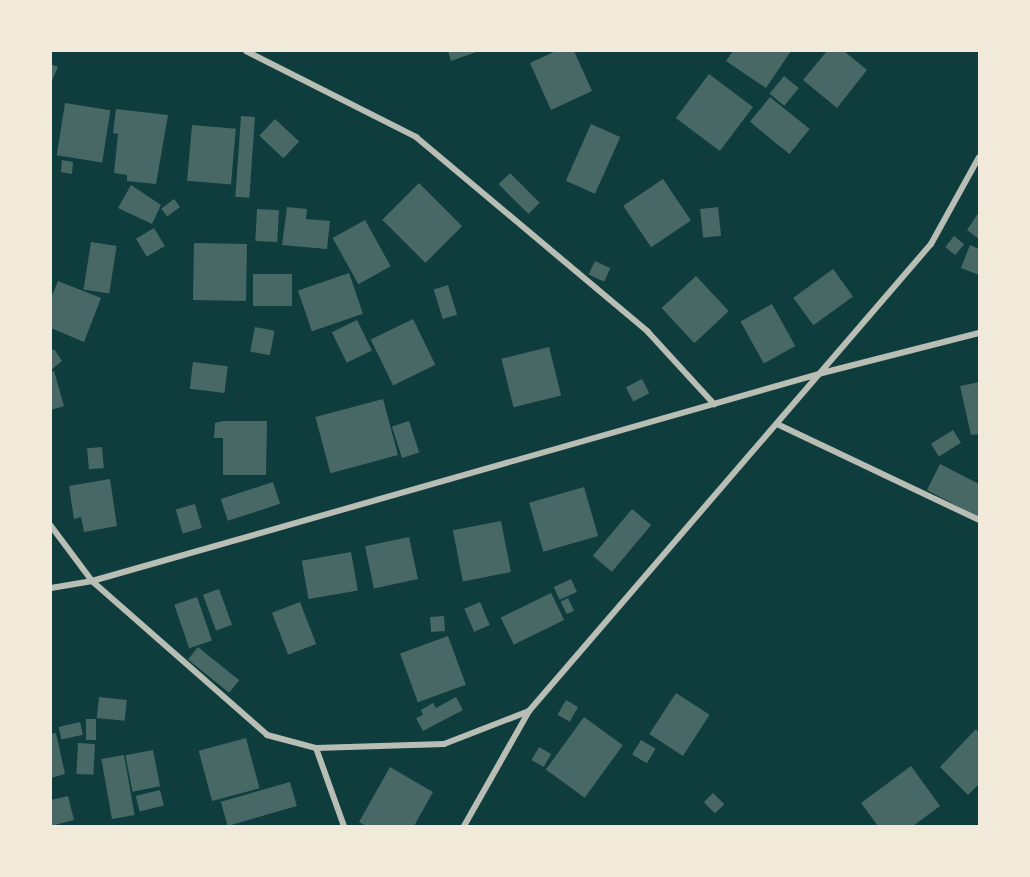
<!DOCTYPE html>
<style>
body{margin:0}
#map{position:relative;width:1030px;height:877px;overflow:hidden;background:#0f3d3e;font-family:"Archivo Narrow",sans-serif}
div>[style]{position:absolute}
.building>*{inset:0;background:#486865;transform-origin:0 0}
.minor>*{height:6px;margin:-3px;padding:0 3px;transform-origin:3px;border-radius:3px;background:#b8beb3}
span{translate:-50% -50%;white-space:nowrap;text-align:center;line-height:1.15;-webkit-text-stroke:4.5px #f1e9da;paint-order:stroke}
.frame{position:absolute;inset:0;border:52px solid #f1e9da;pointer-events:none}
</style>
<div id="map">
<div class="building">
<i style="clip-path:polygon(448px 51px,479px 51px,451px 61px)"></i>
<i style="clip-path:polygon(556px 51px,574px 51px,592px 91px,551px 110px,530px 63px)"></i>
<i style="clip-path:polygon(733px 51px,791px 51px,766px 88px,726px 61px)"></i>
<i style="clip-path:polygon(827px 51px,844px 51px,867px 70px,837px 108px,803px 80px)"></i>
<i style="clip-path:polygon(51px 64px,58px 67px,51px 83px)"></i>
<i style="left:709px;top:74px;width:55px;height:55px;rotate:37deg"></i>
<i style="left:784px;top:76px;width:19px;height:23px;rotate:39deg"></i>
<i style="left:770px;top:97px;width:51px;height:32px;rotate:39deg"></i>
<i style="left:65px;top:103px;width:46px;height:53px;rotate:9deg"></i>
<i style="clip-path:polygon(116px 109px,168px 115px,156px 184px,127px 181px,127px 175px,114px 173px,118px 134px,113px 133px)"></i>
<i style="left:241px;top:116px;width:14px;height:81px;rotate:4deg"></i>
<i style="left:275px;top:119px;width:33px;height:23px;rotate:43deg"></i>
<i style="left:591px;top:124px;width:32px;height:62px;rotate:24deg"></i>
<i style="left:192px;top:125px;width:44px;height:56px;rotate:5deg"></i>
<i style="clip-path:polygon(62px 160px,73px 162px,72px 174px,61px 172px)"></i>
<i style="left:510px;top:173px;width:42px;height:16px;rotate:45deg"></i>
<i style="left:663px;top:179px;width:50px;height:48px;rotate:56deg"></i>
<i style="left:419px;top:183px;width:61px;height:52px;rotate:45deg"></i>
<i style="clip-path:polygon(131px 185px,161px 205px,152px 224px,118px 208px)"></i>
<i style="left:174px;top:199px;width:10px;height:16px;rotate:53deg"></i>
<i style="clip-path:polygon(287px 207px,307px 209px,306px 219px,330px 221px,327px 249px,282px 245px)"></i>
<i style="left:718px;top:207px;width:29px;height:18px;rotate:84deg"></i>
<i style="left:257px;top:209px;width:22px;height:32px;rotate:3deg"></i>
<i style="clip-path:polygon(979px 212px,979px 239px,967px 230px)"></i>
<i style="left:365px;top:220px;width:53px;height:37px;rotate:61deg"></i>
<i style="left:154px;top:228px;width:21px;height:21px;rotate:59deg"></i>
<i style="left:954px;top:236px;width:13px;height:14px;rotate:39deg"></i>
<i style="left:91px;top:242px;width:26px;height:48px;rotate:9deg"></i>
<i style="left:194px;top:243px;width:53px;height:57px;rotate:1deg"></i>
<i style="clip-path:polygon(970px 245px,979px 249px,979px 275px,961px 268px)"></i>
<i style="left:595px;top:261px;width:17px;height:15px;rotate:25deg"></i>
<i style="left:833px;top:269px;width:34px;height:49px;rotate:54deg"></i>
<i style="left:349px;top:273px;width:43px;height:54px;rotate:71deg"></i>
<i style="left:253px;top:274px;width:39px;height:32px"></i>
<i style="left:696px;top:276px;width:48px;height:47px;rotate:47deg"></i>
<i style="clip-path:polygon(58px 281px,101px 298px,84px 342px,51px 328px,51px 298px)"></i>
<i style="left:448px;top:285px;width:31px;height:15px;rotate:73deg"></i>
<i style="left:772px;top:304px;width:48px;height:36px;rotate:61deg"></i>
<i style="left:413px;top:319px;width:51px;height:47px;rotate:64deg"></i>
<i style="left:357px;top:320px;width:34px;height:28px;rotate:64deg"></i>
<i style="left:255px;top:327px;width:20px;height:25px;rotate:11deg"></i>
<i style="left:549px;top:347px;width:50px;height:49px;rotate:76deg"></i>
<i style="clip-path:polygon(54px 349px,62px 361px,51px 370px,51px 351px)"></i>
<i style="left:193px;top:362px;width:35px;height:27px;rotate:7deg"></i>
<i style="clip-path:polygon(54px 371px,64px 406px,51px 410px,51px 372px)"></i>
<i style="left:642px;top:379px;width:16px;height:18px;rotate:63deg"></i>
<i style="clip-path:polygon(979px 382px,979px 434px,971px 435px,960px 386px)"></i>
<i style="left:383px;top:399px;width:58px;height:70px;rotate:75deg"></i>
<i style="clip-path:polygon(223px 421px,267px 421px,266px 475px,223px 475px,223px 438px,214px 438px,215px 423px)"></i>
<i style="left:409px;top:421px;width:33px;height:18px;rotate:72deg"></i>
<i style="left:953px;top:430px;width:15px;height:26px;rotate:58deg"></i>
<i style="left:102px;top:447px;width:21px;height:15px;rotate:85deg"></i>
<i style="clip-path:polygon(940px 464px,979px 484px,978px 517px,927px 490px)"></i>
<i style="clip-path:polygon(110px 479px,117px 526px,84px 532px,81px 517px,74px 519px,69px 486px)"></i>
<i style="left:273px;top:482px;width:23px;height:55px;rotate:72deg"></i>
<i style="left:584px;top:487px;width:51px;height:57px;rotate:74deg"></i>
<i style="left:195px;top:504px;width:25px;height:20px;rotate:74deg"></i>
<i style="left:632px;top:509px;width:25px;height:61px;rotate:40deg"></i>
<i style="left:501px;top:521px;width:52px;height:49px;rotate:79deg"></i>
<i style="left:409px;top:537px;width:43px;height:45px;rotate:78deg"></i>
<i style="left:351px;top:552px;width:39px;height:50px;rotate:80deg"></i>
<i style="left:571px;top:579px;width:14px;height:19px;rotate:65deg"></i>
<i style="left:219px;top:589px;width:38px;height:17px;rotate:70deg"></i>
<i style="left:551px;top:593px;width:30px;height:56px;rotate:64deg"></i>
<i style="left:197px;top:597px;width:46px;height:24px;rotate:71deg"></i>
<i style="left:568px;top:598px;width:14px;height:8px;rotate:65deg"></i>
<i style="left:300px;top:602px;width:45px;height:30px;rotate:69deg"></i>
<i style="left:480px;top:602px;width:25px;height:17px;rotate:67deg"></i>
<i style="left:444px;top:616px;width:15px;height:14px;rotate:86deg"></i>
<i style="left:448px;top:636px;width:52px;height:51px;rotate:70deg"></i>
<i style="left:198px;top:647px;width:53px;height:16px;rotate:39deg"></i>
<i style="left:676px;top:693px;width:40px;height:49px;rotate:33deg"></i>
<i style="left:99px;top:697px;width:28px;height:21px;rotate:6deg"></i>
<i style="clip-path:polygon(456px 697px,463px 710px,423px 731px,416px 718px,423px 715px,421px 710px,433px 703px,436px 708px)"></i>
<i style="left:566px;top:700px;width:14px;height:17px;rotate:30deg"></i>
<i style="left:584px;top:717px;width:48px;height:65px;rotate:36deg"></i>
<i style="left:86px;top:719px;width:10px;height:21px"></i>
<i style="left:80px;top:722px;width:13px;height:22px;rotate:77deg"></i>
<i style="clip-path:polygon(976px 729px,979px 733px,979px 784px,968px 795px,940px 767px)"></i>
<i style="clip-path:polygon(56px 733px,65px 774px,51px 778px,51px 734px)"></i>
<i style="left:246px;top:738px;width:52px;height:49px;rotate:75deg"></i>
<i style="left:641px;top:740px;width:17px;height:17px;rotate:31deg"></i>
<i style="left:78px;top:743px;width:17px;height:31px;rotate:3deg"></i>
<i style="left:539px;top:747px;width:14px;height:15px;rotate:30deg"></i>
<i style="left:153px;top:750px;width:37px;height:28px;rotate:79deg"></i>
<i style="left:124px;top:755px;width:61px;height:23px;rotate:80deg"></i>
<i style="clip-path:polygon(911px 766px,940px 806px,913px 826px,878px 826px,861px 803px)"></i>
<i style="clip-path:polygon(390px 767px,433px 792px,414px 826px,366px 826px,359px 822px)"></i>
<i style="left:290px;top:782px;width:25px;height:72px;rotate:74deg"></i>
<i style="left:160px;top:790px;width:16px;height:25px;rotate:76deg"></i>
<i style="left:713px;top:793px;width:16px;height:13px;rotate:45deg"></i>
<i style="clip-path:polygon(68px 796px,74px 820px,51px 826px,51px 800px)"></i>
</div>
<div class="minor">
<i style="left:246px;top:51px;width:191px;rotate:26.8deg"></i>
<i style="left:416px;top:137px;width:303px;rotate:40deg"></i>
<i style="left:648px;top:332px;width:98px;rotate:47.5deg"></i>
<i style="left:777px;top:424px;width:224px;rotate:25.4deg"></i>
<i style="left:51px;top:526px;width:69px;rotate:53.3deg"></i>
<i style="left:92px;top:581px;width:233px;rotate:41.3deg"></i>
<i style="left:267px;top:735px;width:51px;rotate:14.9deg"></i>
<i style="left:316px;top:748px;width:128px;rotate:-1.8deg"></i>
<i style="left:444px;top:744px;width:91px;rotate:-21.2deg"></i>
<i style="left:51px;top:588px;width:42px;rotate:-9.7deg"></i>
<i style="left:92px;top:581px;width:759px;rotate:-15.9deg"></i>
<i style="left:822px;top:373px;width:162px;rotate:-14.3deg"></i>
<i style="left:316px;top:748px;width:83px;rotate:70.3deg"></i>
<i style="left:464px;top:826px;width:132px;rotate:-60.5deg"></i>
<i style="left:529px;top:711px;width:616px;rotate:-49.28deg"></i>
<i style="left:931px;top:244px;width:99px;rotate:-61.1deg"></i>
</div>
<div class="frame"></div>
</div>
